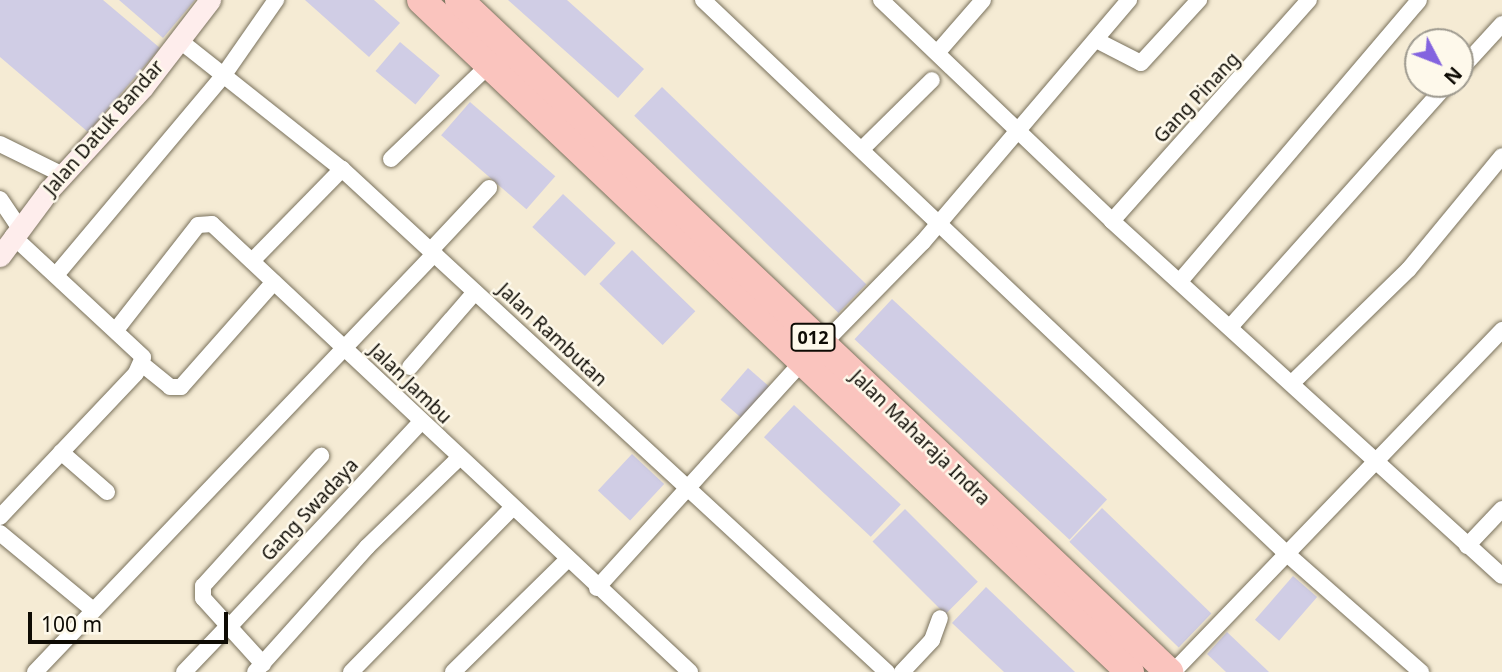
<!DOCTYPE html>
<style>
body{margin:0}
#map{position:relative;width:1502px;height:672px;overflow:hidden;background:#f5ebd4;font-family:"Noto Sans",sans-serif}
div>[style]{position:absolute}
.building>*{inset:0;background:#d0cde5;transform-origin:0 0}
.roads{filter:drop-shadow(0 0 2px #79715c) drop-shadow(0 0 2px #79715c)}
.street>*{height:16px;margin:-8px;padding:0 8px;transform-origin:8px;border-radius:8px;background:#fff}
.secondary>*{height:21px;margin:-10.5px;padding:0 10.5px;transform-origin:10.5px;border-radius:10.5px;background:#feedec}
.highway>*{height:28px;margin:-14px;padding:0 14px;transform-origin:14px;border-radius:14px;background:#fac4be}
span{translate:-50% -50%;white-space:nowrap;text-align:center;line-height:1.15;-webkit-text-stroke:5px #fef9eb;paint-order:stroke}
.shield-label span{padding:2px 5px;background:#fef9eb;border:2px solid;border-radius:5px;-webkit-text-stroke-width:0}
.shield-label{font-size:18px;color:#0e0b04;font-weight:700}
.street-label{font-size:19px;color:#0e0b04}
.north{position:absolute;left:1404px;top:28px;width:70px;height:70px;box-sizing:border-box;background:#fef9eb;border:2px solid #9e9a8f;border-radius:50%;rotate:132deg;font-size:19px;font-weight:700;line-height:28px;text-align:center;color:#0e0b04}
.north::after{content:'';display:block;margin:auto;width:24px;height:32px;background:#8464df;clip-path:polygon(50% 0,100% 100%,50% 72%,0 100%)}
.scale{position:absolute;left:28px;top:612px;width:200px;height:32px;box-sizing:border-box;border:4px solid #0e0b04;border-top:0;padding-left:9px;font-size:21px;line-height:24px;white-space:nowrap;color:#0e0b04;-webkit-text-stroke:5px #fef9eb;paint-order:stroke}
</style>
<div id="map">
<div class="building">
<i style="clip-path:polygon(0 0,103px 0,160px 48px,88px 132px,0 57px)"></i>
<i style="clip-path:polygon(119px 0,195px 0,163px 38px)"></i>
<i style="clip-path:polygon(305px 0,374px 0,400px 23px,369px 57px)"></i>
<i style="clip-path:polygon(508px 0,567px 0,644px 69px,618px 98px)"></i>
<i style="left:400px;top:42px;width:52px;height:38px;rotate:40deg"></i>
<i style="left:662px;top:87px;width:284px;height:40px;rotate:44deg"></i>
<i style="left:470px;top:102px;width:113px;height:44px;rotate:41deg"></i>
<i style="left:563px;top:194px;width:72px;height:45px;rotate:43deg"></i>
<i style="left:632px;top:250px;width:88px;height:47px;rotate:44deg"></i>
<i style="left:892px;top:299px;width:294px;height:55px;rotate:43deg"></i>
<i style="left:748px;top:368px;width:30px;height:42px;rotate:41deg"></i>
<i style="left:794px;top:405px;width:146px;height:44px;rotate:43deg"></i>
<i style="left:632px;top:454px;width:44px;height:50px;rotate:43deg"></i>
<i style="left:1102px;top:508px;width:152px;height:47px;rotate:44deg"></i>
<i style="left:905px;top:509px;width:103px;height:46px;rotate:45deg"></i>
<i style="left:1293px;top:576px;width:32px;height:58px;rotate:41deg"></i>
<i style="clip-path:polygon(986px 587px,1075px 672px,1004px 672px,952px 623px)"></i>
<i style="clip-path:polygon(1227px 632px,1269px 672px,1226px 672px,1207px 654px)"></i>
</div>
<div class="roads">
<div class="street">
<i style="left:703px;top:0;width:804px;rotate:43.49deg"></i>
<i style="left:1286px;top:553px;width:180px;rotate:41.4deg"></i>
<i style="left:881px;top:0;width:320px;rotate:43.7deg"></i>
<i style="left:1112px;top:221px;width:527px;rotate:42.31deg"></i>
<i style="left:179px;top:40px;width:208px;rotate:38.4deg"></i>
<i style="left:342px;top:169px;width:742px;rotate:42.71deg"></i>
<i style="left:1098px;top:41px;width:48px;rotate:27.1deg"></i>
<i style="left:1141px;top:63px;width:86px;rotate:-47.4deg"></i>
<i style="left:937px;top:53px;width:70px;rotate:-49deg"></i>
<i style="left:1460px;top:70px;width:62px;rotate:-47.6deg"></i>
<i style="left:0;top:144px;width:70px;rotate:26.2deg"></i>
<i style="left:862px;top:149px;width:98px;rotate:-44.6deg"></i>
<i style="left:391px;top:159px;width:136px;rotate:-43.8deg"></i>
<i style="left:0;top:199px;width:34px;rotate:56deg"></i>
<i style="left:1112px;top:221px;width:296px;rotate:-48.3deg"></i>
<i style="left:431px;top:250px;width:85px;rotate:-46.9deg"></i>
<i style="left:252px;top:261px;width:129px;rotate:-45.6deg"></i>
<i style="left:56px;top:275px;width:260px;rotate:-50deg"></i>
<i style="left:223px;top:76px;width:93px;rotate:-55.1deg"></i>
<i style="left:1181px;top:280px;width:367px;rotate:-49.6deg"></i>
<i style="left:1231px;top:326px;width:324px;rotate:-48.2deg"></i>
<i style="left:116px;top:330px;width:133px;rotate:-52deg"></i>
<i style="left:198px;top:225px;width:14px;rotate:-4deg"></i>
<i style="left:212px;top:224px;width:655px;rotate:43.14deg"></i>
<i style="left:822px;top:345px;width:144px;rotate:-45.6deg"></i>
<i style="left:923px;top:242px;width:318px;rotate:-49.6deg"></i>
<i style="left:142px;top:364px;width:36px;rotate:39deg"></i>
<i style="left:170px;top:387px;width:11px"></i>
<i style="left:181px;top:387px;width:140px;rotate:-48.5deg"></i>
<i style="left:410px;top:367px;width:99px;rotate:-49.1deg"></i>
<i style="left:1292px;top:383px;width:163px;rotate:-44.3deg"></i>
<i style="left:1409px;top:269px;width:146px;rotate:-50.5deg"></i>
<i style="left:61px;top:452px;width:61px;rotate:41deg"></i>
<i style="left:0;top:517px;width:198px;rotate:-46.6deg"></i>
<i style="left:136px;top:373px;width:17px;rotate:-66deg"></i>
<i style="left:143px;top:357px;width:178px;rotate:-137.1deg"></i>
<i style="left:0;top:533px;width:121px;rotate:39.6deg"></i>
<i style="left:1467px;top:546px;width:51px;rotate:-46.6deg"></i>
<i style="left:597px;top:588px;width:302px;rotate:-47.8deg"></i>
<i style="left:230px;top:626px;width:278px;rotate:-46.9deg"></i>
<i style="left:263px;top:664px;width:89px;rotate:-132.3deg"></i>
<i style="left:203px;top:598px;width:12px;rotate:-90deg"></i>
<i style="left:203px;top:586px;width:176px;rotate:-47.8deg"></i>
<i style="left:35px;top:672px;width:579px;rotate:-46.33deg"></i>
<i style="left:184px;top:672px;width:65px;rotate:-46.2deg"></i>
<i style="left:255px;top:672px;width:168px;rotate:-48.1deg"></i>
<i style="left:367px;top:547px;width:128px;rotate:-44.1deg"></i>
<i style="left:351px;top:672px;width:230px;rotate:-45.5deg"></i>
<i style="left:453px;top:672px;width:160px;rotate:-44.5deg"></i>
<i style="left:902px;top:672px;width:44px;rotate:-46.8deg"></i>
<i style="left:932px;top:640px;width:23px;rotate:-70deg"></i>
<i style="left:1173px;top:672px;width:475px;rotate:-46.1deg"></i>
</div>
<div class="secondary">
<i style="left:0;top:256px;width:82px;rotate:-53.4deg"></i>
<i style="left:49px;top:190px;width:139px;rotate:-47.6deg"></i>
<i style="left:143px;top:87px;width:110px;rotate:-52.4deg"></i>
</div>
<div class="highway">
<i style="left:421px;top:0;width:977px;rotate:43.47deg"></i>
<i style="left:459px;top:0;width:978px;rotate:43.42deg"></i>
</div>
</div>
<div class="shield-label">
<span style="left:813px;top:337px">012</span>
</div>
<div class="street-label">
<span style="left:1197px;top:98px;rotate:-47deg">Gang Pinang</span>
<span style="left:104px;top:128px;rotate:-49deg">Jalan Datuk Bandar</span>
<span style="left:552px;top:335px;rotate:43deg">Jalan Rambutan</span>
<span style="left:410px;top:384px;rotate:44deg">Jalan Jambu</span>
<span style="left:920px;top:438px;rotate:44deg">Jalan Maharaja Indra</span>
<span style="left:310px;top:510px;rotate:-47deg">Gang Swadaya</span>
</div>
<div class="north">N</div>
<div class="scale">100 m</div>
</div>
